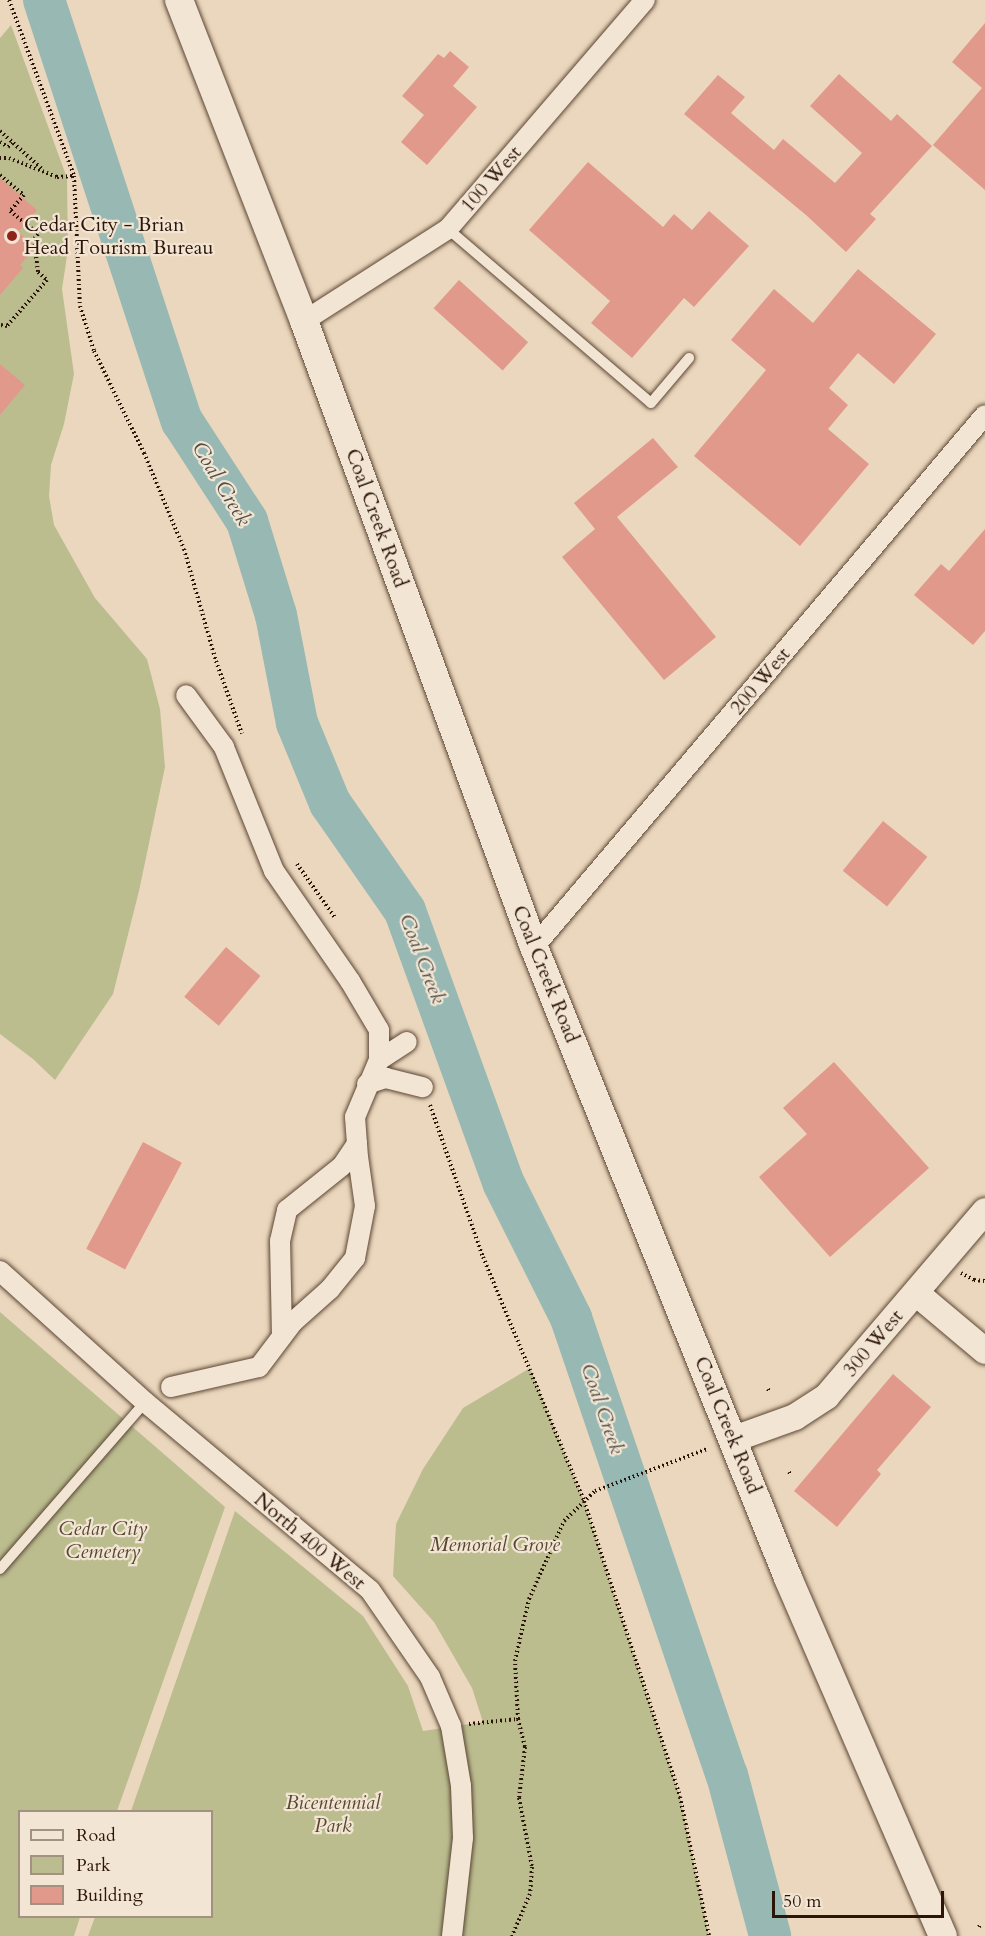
<!DOCTYPE html>
<style>
body{margin:0}
#map{position:relative;width:985px;height:1936px;overflow:hidden;background:#ebd7bd;font-family:Cardo,serif}
div>[style]{position:absolute}
.green>*{inset:0;background:#bbbd8f}
.river>*{height:42px;margin:-21px;padding:0 21px;transform-origin:21px;border-radius:21px;background:#98b9b3}
.building>*{inset:0;background:#e1998c;transform-origin:0 0}
.path>*{height:4px;margin-top:-2px;transform-origin:0;background:repeating-linear-gradient(90deg,#2c1508 0 1.5px,transparent 0 4.5px)}
.roads{filter:drop-shadow(0 0 2px #5c4635) drop-shadow(0 0 2px #5c4635)}
.service>*{height:10px;margin:-5px;padding:0 5px;transform-origin:5px;border-radius:5px;background:#f2e5d4}
.minor>*{height:20px;margin:-10px;padding:0 10px;transform-origin:10px;border-radius:10px;background:#f2e5d4}
.tertiary>*{height:26px;margin:-13px;padding:0 13px;transform-origin:13px;border-radius:13px;background:#f2e5d4}
.secondary>*{height:28px;margin:-14px;padding:0 14px;transform-origin:14px;border-radius:14px;background:#f2e5d4}
.dots>*{width:16px;height:16px;translate:-50% -50%;box-sizing:border-box;border:3px solid #f2e5d4;border-radius:50%}
span{translate:-50% -50%;white-space:nowrap;text-align:center;line-height:1.15;-webkit-text-stroke:4.5px #f2e5d4;paint-order:stroke}
.street-label{font-size:20px;color:#2c1508}
.poi-label{font-size:20px;color:#2c1508}
.left{translate:0 -50%;text-align:left}
.park-label{font-size:20px;color:#574730;font-style:italic}
.water-label{font-size:21px;color:#524e44;font-style:italic}
.legend{position:absolute;left:18px;top:1810px;width:195px;height:108px;box-sizing:border-box;background:#f2e5d4;border:2px solid #a39282;margin:0;padding:8px 10px;list-style:none;font-size:18px;color:#2c1508}
.legend li{display:flex;align-items:center;gap:12px;height:30px}
.legend b{width:30px;border:2px solid #a39282}
.scale{position:absolute;left:772px;top:1891px;width:172px;height:27px;box-sizing:border-box;border:3px solid #2c1508;border-top:0;padding-left:8px;font-size:18px;line-height:21px;white-space:nowrap;color:#2c1508;-webkit-text-stroke:4px #f2e5d4;paint-order:stroke}
</style>
<div id="map">
<div class="green">
<i style="clip-path:polygon(11px 25px,67px 178px,68px 249px,62px 289px,74px 374px,64px 424px,51px 465px,49px 496px,54px 525px,95px 598px,147px 659px,160px 709px,165px 767px,139px 891px,113px 994px,55px 1080px,33px 1059px,0 1034px,0 38px)"></i>
<i style="clip-path:polygon(0 1312px,225px 1507px,117px 1811px,20px 1812px,20px 1916px,80px 1917px,74px 1936px,0 1936px)"></i>
<i style="clip-path:polygon(530px 1368px,584px 1501px,680px 1797px,709px 1936px,88px 1936px,95px 1917px,212px 1916px,212px 1812px,131px 1811px,235px 1511px,363px 1616px,408px 1686px,423px 1731px,483px 1722px,472px 1688px,434px 1622px,393px 1576px,396px 1524px,423px 1469px,463px 1408px)"></i>
</div>
<div class="river">
<i style="left:44px;top:0;width:443px;rotate:71.9deg"></i>
<i style="left:182px;top:421px;width:119px;rotate:57deg"></i>
<i style="left:247px;top:521px;width:98px;rotate:72.9deg"></i>
<i style="left:276px;top:615px;width:110px;rotate:79deg"></i>
<i style="left:297px;top:723px;width:87px;rotate:67.6deg"></i>
<i style="left:330px;top:803px;width:131px;rotate:55.2deg"></i>
<i style="left:405px;top:911px;width:290px;rotate:70.1deg"></i>
<i style="left:504px;top:1184px;width:150px;rotate:63.4deg"></i>
<i style="left:571px;top:1318px;width:483px;rotate:71.2deg"></i>
<i style="left:727px;top:1775px;width:167px;rotate:75deg"></i>
</div>
<div class="building">
<i style="clip-path:polygon(985px 23px,985px 190px,933px 145px,982px 88px,952px 62px)"></i>
<i style="clip-path:polygon(450px 51px,469px 67px,453px 86px,477px 107px,427px 165px,401px 142px,424px 115px,402px 96px,438px 54px,444px 58px)"></i>
<i style="clip-path:polygon(839px 74px,891px 121px,897px 114px,932px 146px,870px 214px,876px 219px,846px 252px,806px 215px,684px 114px,718px 75px,745px 97px,731px 113px,774px 150px,783px 139px,835px 183px,862px 153px,810px 106px)"></i>
<i style="clip-path:polygon(588px 162px,663px 227px,674px 214px,692px 230px,709px 211px,749px 246px,694px 307px,684px 298px,632px 358px,591px 323px,610px 301px,529px 230px)"></i>
<i style="clip-path:polygon(0 178px,37px 210px,18px 232px,36px 247px,20px 265px,23px 268px,0 295px)"></i>
<i style="clip-path:polygon(858px 269px,936px 334px,894px 384px,858px 353px,829px 388px,848px 405px,828px 429px,869px 464px,800px 546px,694px 456px,766px 370px,731px 340px,774px 289px,813px 323px)"></i>
<i style="left:459px;top:280px;width:93px;height:38px;rotate:42deg"></i>
<i style="clip-path:polygon(0 364px,25px 385px,0 415px)"></i>
<i style="clip-path:polygon(653px 438px,678px 467px,617px 517px,716px 637px,664px 680px,562px 557px,595px 529px,574px 503px)"></i>
<i style="clip-path:polygon(985px 529px,985px 631px,973px 645px,914px 595px,941px 564px,949px 571px)"></i>
<i style="left:883px;top:821px;width:57px;height:64px;rotate:39deg"></i>
<i style="left:226px;top:947px;width:45px;height:65px;rotate:40deg"></i>
<i style="clip-path:polygon(834px 1062px,929px 1168px,830px 1257px,759px 1177px,807px 1134px,783px 1108px)"></i>
<i style="left:143px;top:1142px;width:44px;height:121px;rotate:28deg"></i>
<i style="clip-path:polygon(893px 1374px,931px 1407px,877px 1470px,881px 1474px,837px 1527px,794px 1491px)"></i>
</div>
<div class="path">
<i style="left:9px;top:0;width:188px;rotate:69.7deg"></i>
<i style="left:74px;top:176px;width:130px;rotate:87.4deg"></i>
<i style="left:80px;top:306px;width:47px;rotate:72.7deg"></i>
<i style="left:94px;top:351px;width:114px;rotate:63.9deg"></i>
<i style="left:144px;top:453px;width:104px;rotate:67.4deg"></i>
<i style="left:184px;top:549px;width:116px;rotate:74.1deg"></i>
<i style="left:216px;top:661px;width:77px;rotate:70.4deg"></i>
<i style="left:0;top:131px;width:57px;rotate:42.1deg"></i>
<i style="left:0;top:142px;width:9px;rotate:32deg"></i>
<i style="left:8px;top:147px;width:6px;rotate:-39deg"></i>
<i style="left:0;top:158px;width:9px"></i>
<i style="left:9px;top:158px;width:52px;rotate:21.6deg"></i>
<i style="left:57px;top:177px;width:17px;rotate:-3deg"></i>
<i style="left:0;top:175px;width:31px;rotate:40deg"></i>
<i style="left:24px;top:195px;width:21px;rotate:131deg"></i>
<i style="left:10px;top:211px;width:36px;rotate:39deg"></i>
<i style="left:38px;top:234px;width:6px;rotate:129deg"></i>
<i style="left:34px;top:239px;width:33px;rotate:83deg"></i>
<i style="left:38px;top:272px;width:12px;rotate:42deg"></i>
<i style="left:47px;top:280px;width:61px;rotate:131deg"></i>
<i style="left:7px;top:326px;width:7px;rotate:-172deg"></i>
<i style="left:297px;top:864px;width:67px;rotate:54.7deg"></i>
<i style="left:430px;top:1105px;width:161px;rotate:70.8deg"></i>
<i style="left:483px;top:1257px;width:264px;rotate:67.5deg"></i>
<i style="left:584px;top:1501px;width:311px;rotate:72deg"></i>
<i style="left:680px;top:1797px;width:142px;rotate:78.2deg"></i>
<i style="left:961px;top:1273px;width:15px;rotate:28deg"></i>
<i style="left:974px;top:1280px;width:11px;rotate:5deg"></i>
<i style="left:768px;top:1389px;width:2px;rotate:63deg"></i>
<i style="left:789px;top:1472px;width:4px;rotate:56deg"></i>
<i style="left:518px;top:1719px;width:58px;rotate:-93deg"></i>
<i style="left:515px;top:1661px;width:64px;rotate:-77.3deg"></i>
<i style="left:529px;top:1599px;width:85px;rotate:-65.8deg"></i>
<i style="left:564px;top:1521px;width:43px;rotate:-44.1deg"></i>
<i style="left:595px;top:1491px;width:120px;rotate:-20.6deg"></i>
<i style="left:469px;top:1724px;width:49px;rotate:-5.8deg"></i>
<i style="left:518px;top:1719px;width:29px;rotate:76deg"></i>
<i style="left:525px;top:1747px;width:51px;rotate:96.7deg"></i>
<i style="left:519px;top:1798px;width:70px;rotate:79.3deg"></i>
<i style="left:532px;top:1867px;width:27px;rotate:94deg"></i>
<i style="left:530px;top:1894px;width:46px;rotate:113.2deg"></i>
<i style="left:979px;top:1927px;width:2px;rotate:-63deg"></i>
</div>
<div class="roads">
<div class="service">
<i style="left:448px;top:229px;width:267px;rotate:40.6deg"></i>
<i style="left:651px;top:403px;width:59px;rotate:-49.8deg"></i>
<i style="left:0;top:1569px;width:221px;rotate:-49deg"></i>
</div>
<div class="minor">
<i style="left:304px;top:321px;width:171px;rotate:-32.6deg"></i>
<i style="left:448px;top:229px;width:302px;rotate:-49.3deg"></i>
<i style="left:534px;top:947px;width:697px;rotate:-49.71deg"></i>
<i style="left:379px;top:1060px;width:33px;rotate:-33deg"></i>
<i style="left:367px;top:1084px;width:20px;rotate:-18deg"></i>
<i style="left:386px;top:1078px;width:38px;rotate:14deg"></i>
<i style="left:0;top:1271px;width:195px;rotate:42.1deg"></i>
<i style="left:145px;top:1402px;width:293px;rotate:39.9deg"></i>
<i style="left:370px;top:1590px;width:106px;rotate:55.4deg"></i>
<i style="left:430px;top:1677px;width:53px;rotate:66.8deg"></i>
<i style="left:451px;top:1726px;width:61px;rotate:80.5deg"></i>
<i style="left:461px;top:1786px;width:52px;rotate:87.8deg"></i>
<i style="left:463px;top:1838px;width:99px;rotate:96.4deg"></i>
<i style="left:282px;top:1336px;width:95px;rotate:-91.2deg"></i>
<i style="left:280px;top:1241px;width:32px;rotate:-77deg"></i>
<i style="left:287px;top:1210px;width:70px;rotate:-38.7deg"></i>
<i style="left:342px;top:1166px;width:27px;rotate:-56deg"></i>
<i style="left:171px;top:1387px;width:90px;rotate:-12.8deg"></i>
<i style="left:259px;top:1367px;width:56px;rotate:-52.9deg"></i>
<i style="left:293px;top:1322px;width:50px;rotate:-41.7deg"></i>
<i style="left:330px;top:1289px;width:40px;rotate:-51deg"></i>
<i style="left:355px;top:1258px;width:53px;rotate:-79.1deg"></i>
<i style="left:365px;top:1206px;width:49px;rotate:-98.1deg"></i>
<i style="left:358px;top:1157px;width:40px;rotate:-94.3deg"></i>
<i style="left:355px;top:1117px;width:62px;rotate:-67.2deg"></i>
<i style="left:379px;top:1060px;width:30px;rotate:-90deg"></i>
<i style="left:379px;top:1030px;width:57px;rotate:-120.6deg"></i>
<i style="left:350px;top:981px;width:134px;rotate:-124.6deg"></i>
<i style="left:274px;top:871px;width:134px;rotate:-112deg"></i>
<i style="left:224px;top:747px;width:64px;rotate:-126.2deg"></i>
</div>
<div class="tertiary">
<i style="left:916px;top:1293px;width:90px;rotate:40deg"></i>
<i style="left:734px;top:1439px;width:65px;rotate:-19.8deg"></i>
<i style="left:795px;top:1417px;width:38px;rotate:-33deg"></i>
<i style="left:827px;top:1396px;width:243px;rotate:-49.5deg"></i>
</div>
<div class="secondary">
<i style="left:179px;top:0;width:344px;rotate:68.7deg"></i>
<i style="left:304px;top:321px;width:667px;rotate:69.83deg"></i>
<i style="left:534px;top:947px;width:680px;rotate:68.07deg"></i>
<i style="left:788px;top:1578px;width:390px;rotate:66.6deg"></i>
</div>
</div>
<div class="dots">
<i style="left:12px;top:236px;background:#8f2418"></i>
</div>
<div class="street-label">
<span style="left:491px;top:179px;rotate:-49deg">100 West</span>
<span style="left:377px;top:518px;rotate:70deg">Coal Creek Road</span>
<span style="left:760px;top:681px;rotate:-50deg">200 West</span>
<span style="left:546px;top:974px;rotate:68deg">Coal Creek Road</span>
<span style="left:873px;top:1343px;rotate:-50deg">300 West</span>
<span style="left:728px;top:1425px;rotate:68deg">Coal Creek Road</span>
<span style="left:310px;top:1541px;rotate:40deg">North 400 West</span>
</div>
<div class="poi-label">
<span class="left" style="left:24px;top:236px">Cedar City - Brian<br>Head Tourism Bureau</span>
</div>
<div class="park-label">
<span style="left:103px;top:1540px">Cedar City<br>Cemetery</span>
<span style="left:495px;top:1544px">Memorial Grove</span>
<span style="left:333px;top:1814px">Bicentennial<br>Park</span>
</div>
<div class="water-label">
<span style="left:221px;top:484px;rotate:59deg">Coal Creek</span>
<span style="left:422px;top:959px;rotate:69deg">Coal Creek</span>
<span style="left:602px;top:1409px;rotate:71deg">Coal Creek</span>
</div>
<ul class="legend">
<li><b style="height:8px;background:#f2e5d4"></b>Road</li>
<li><b style="height:16px;background:#bbbd8f"></b>Park</li>
<li><b style="height:16px;background:#e1998c"></b>Building</li>
</ul>
<div class="scale">50 m</div>
</div>
